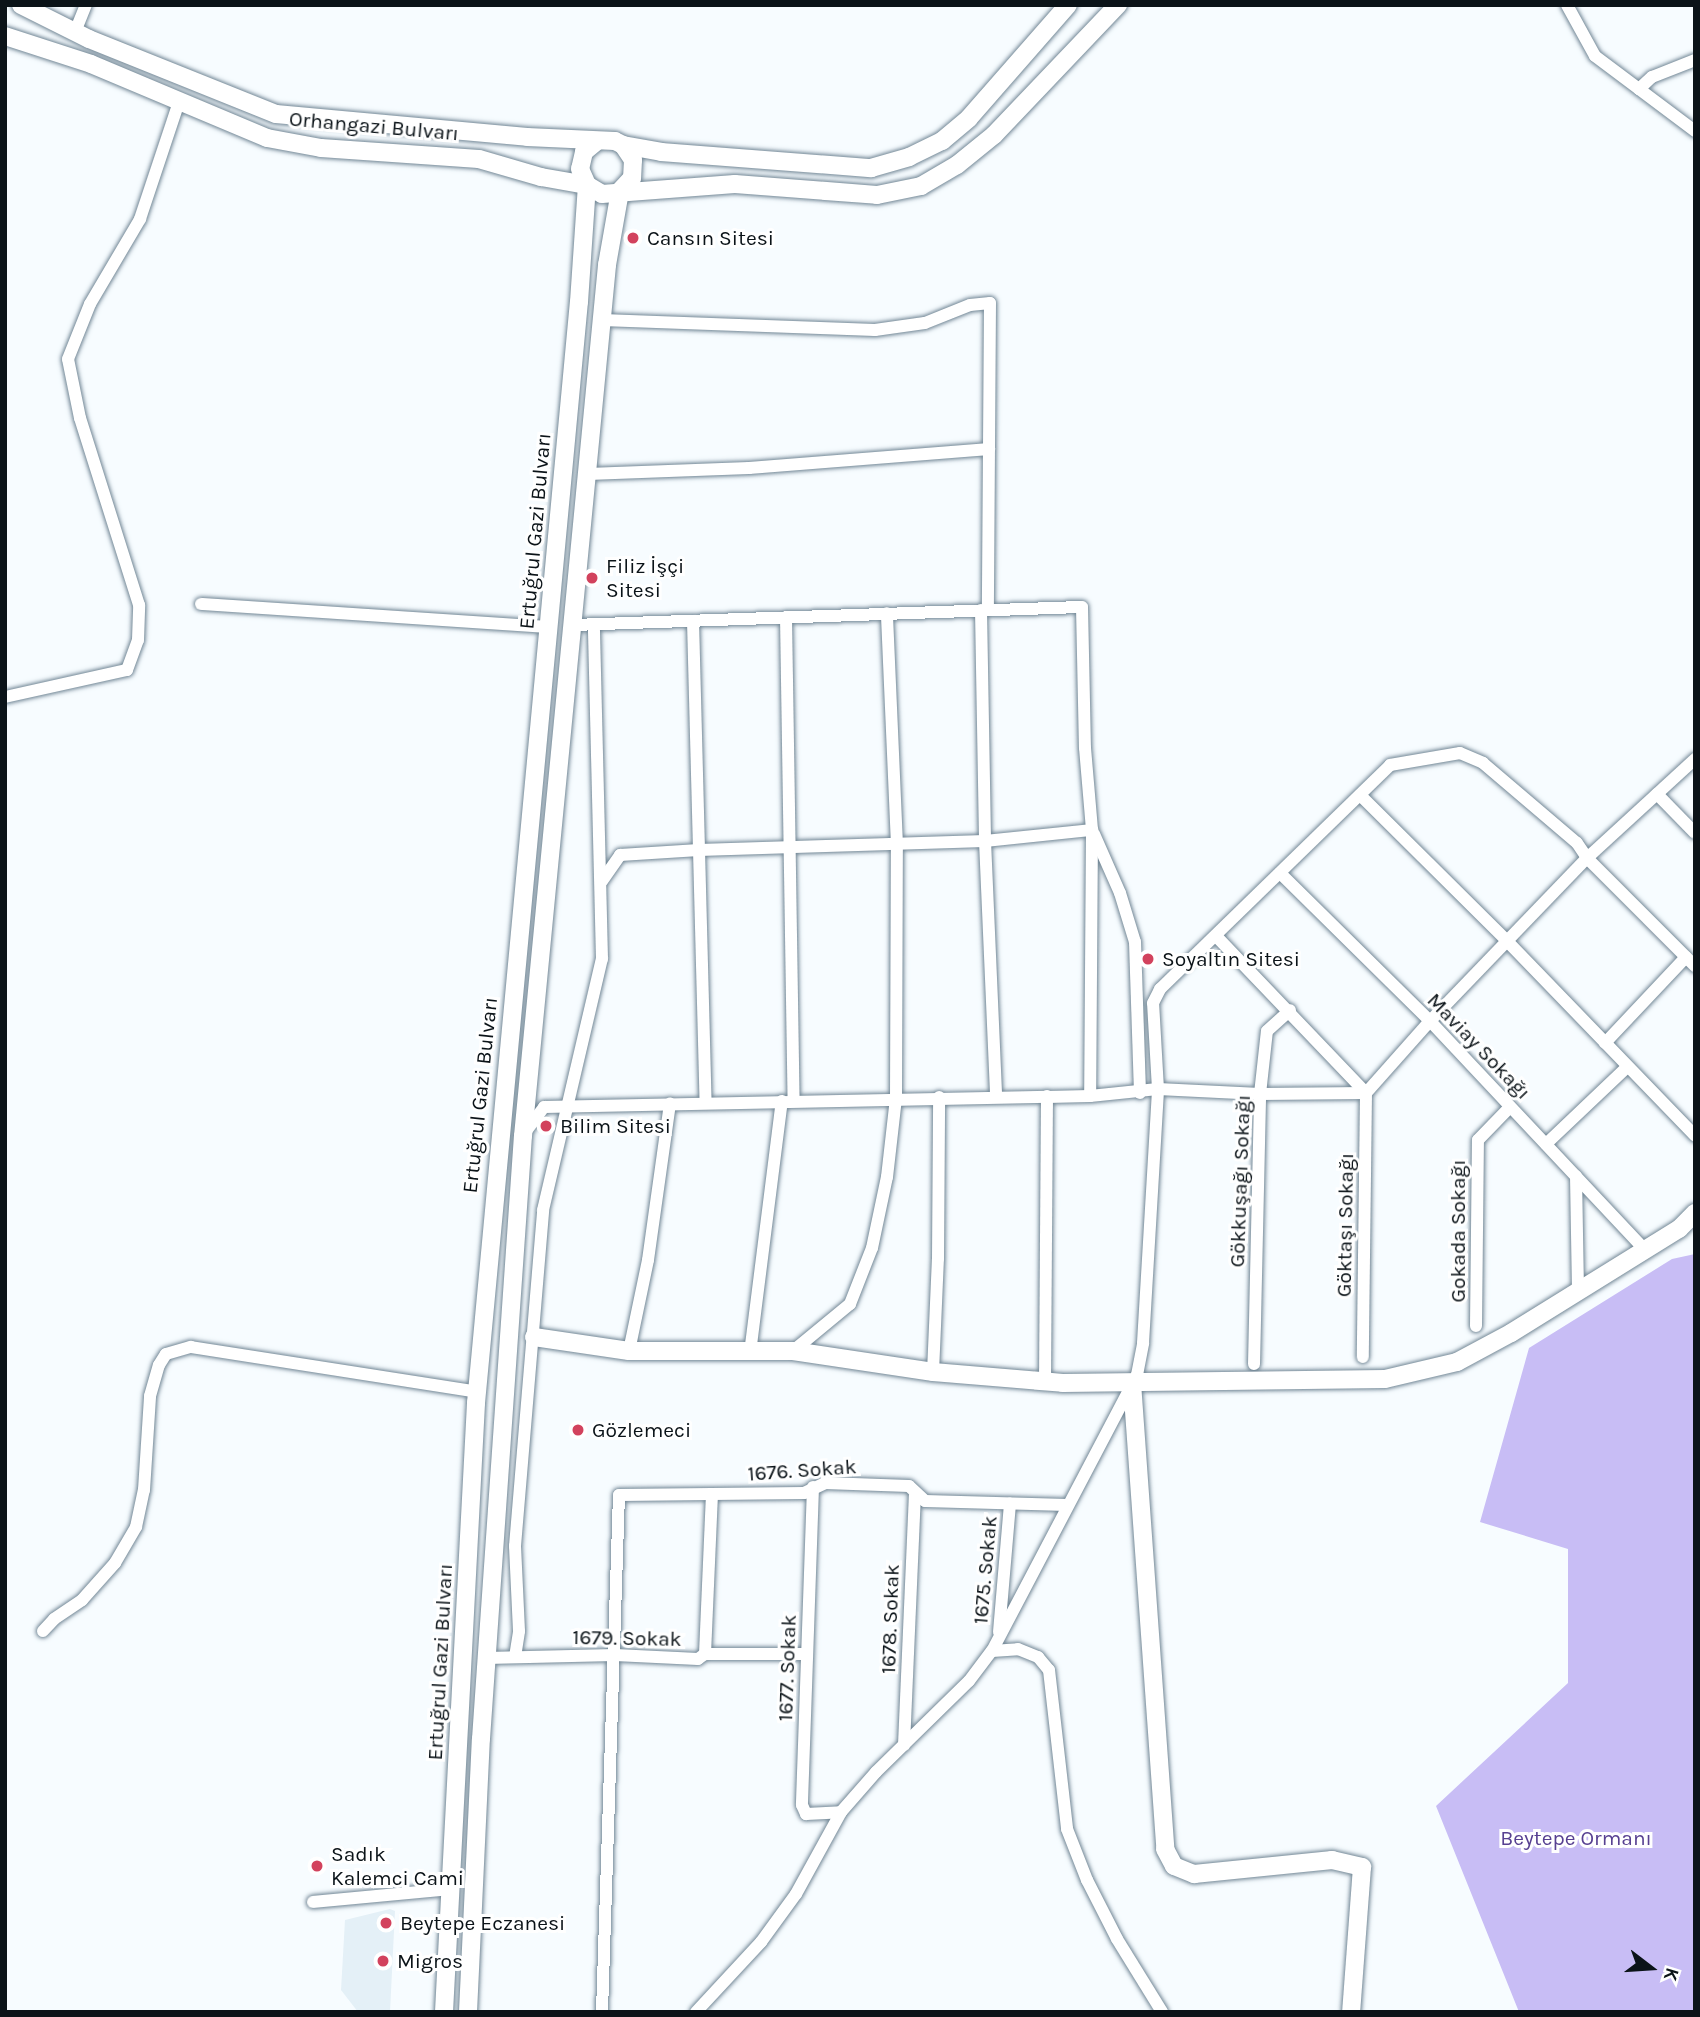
<!DOCTYPE html>
<meta charset="utf-8">
<style>
body{margin:0}
#map{position:relative;width:1700px;height:2017px;overflow:hidden;background:#f7fcff;font-family:Karla,sans-serif}
div>[style]{position:absolute}
.built>*{inset:0;background:#e4f0f7}
.forest>*{inset:0;background:#c8bdf5}
.roads{filter:drop-shadow(0 0 2px #728796) drop-shadow(0 0 2px #728796)}
.street>*{height:12px;margin:-6px;padding:0 6px;transform-origin:6px;border-radius:6px;background:#fff}
.secondary>*{height:18px;margin:-9px;padding:0 9px;transform-origin:9px;border-radius:9px;background:#fff}
.dots>*{width:19px;height:19px;translate:-50% -50%;box-sizing:border-box;border:4px solid #fff;border-radius:50%}
span{translate:-50% -50%;white-space:nowrap;text-align:center;line-height:1.15;-webkit-text-stroke:6px #fff;paint-order:stroke}
.street-label{font-size:21px;color:#0b1318}
.poi-label{font-size:21px;color:#0b1318}
.left{translate:0 -50%;text-align:left}
.park-label{font-size:21px;color:#574091}
.frame{position:absolute;inset:0;border:7px solid #0b1318;pointer-events:none}
.north{position:absolute;left:1616px;top:1933px;width:70px;height:70px;-webkit-text-stroke:5px #fff;paint-order:stroke;rotate:107deg;font-size:19px;font-weight:700;line-height:28px;text-align:center;color:#0b1318}
.north::after{content:'';display:block;margin:auto;width:24px;height:32px;background:#0b1318;clip-path:polygon(50% 0,100% 100%,50% 72%,0 100%)}
</style>
<div id="map">
<div class="built">
<i style="clip-path:polygon(390px 1909px,395px 1911px,390px 2012px,358px 2012px,341px 1990px,345px 1920px)"></i>
</div>
<div class="forest">
<i style="clip-path:polygon(1695px 1254px,1695px 2012px,1519px 2012px,1436px 1806px,1568px 1683px,1568px 1549px,1480px 1522px,1529px 1348px,1672px 1259px)"></i>
</div>
<div class="roads">
<div class="street">
<i style="left:1567px;top:5px;width:58px;rotate:61.2deg"></i>
<i style="left:1595px;top:56px;width:55px;rotate:36.9deg"></i>
<i style="left:1639px;top:89px;width:18px;rotate:-43deg"></i>
<i style="left:1652px;top:77px;width:46px;rotate:-21.6deg"></i>
<i style="left:75px;top:32px;width:29px;rotate:-68deg"></i>
<i style="left:1639px;top:89px;width:70px;rotate:36.9deg"></i>
<i style="left:602px;top:320px;width:273px;rotate:2.1deg"></i>
<i style="left:875px;top:330px;width:50px;rotate:-8deg"></i>
<i style="left:925px;top:323px;width:48px;rotate:-21.8deg"></i>
<i style="left:970px;top:305px;width:20px;rotate:-6deg"></i>
<i style="left:990px;top:303px;width:307px;rotate:90.4deg"></i>
<i style="left:588px;top:474px;width:161px;rotate:-2.1deg"></i>
<i style="left:749px;top:468px;width:241px;rotate:-4.5deg"></i>
<i style="left:201px;top:604px;width:349px;rotate:3.8deg"></i>
<i style="left:981px;top:610px;width:231px;rotate:89deg"></i>
<i style="left:985px;top:841px;width:255px;rotate:87.5deg"></i>
<i style="left:786px;top:617px;width:484px;rotate:89.1deg"></i>
<i style="left:693px;top:621px;width:482px;rotate:88.5deg"></i>
<i style="left:573px;top:625px;width:509px;rotate:-2.03deg"></i>
<i style="left:1082px;top:607px;width:141px;rotate:88.8deg"></i>
<i style="left:1085px;top:748px;width:82px;rotate:85.1deg"></i>
<i style="left:1092px;top:830px;width:266px;rotate:90.4deg"></i>
<i style="left:5px;top:697px;width:125px;rotate:-12.5deg"></i>
<i style="left:127px;top:670px;width:32px;rotate:-70deg"></i>
<i style="left:138px;top:640px;width:35px;rotate:-88deg"></i>
<i style="left:139px;top:605px;width:196px;rotate:-107.5deg"></i>
<i style="left:80px;top:418px;width:60px;rotate:-101.5deg"></i>
<i style="left:68px;top:359px;width:59px;rotate:-68.2deg"></i>
<i style="left:90px;top:304px;width:99px;rotate:-59.5deg"></i>
<i style="left:140px;top:219px;width:123px;rotate:-71.6deg"></i>
<i style="left:1657px;top:794px;width:54px;rotate:45.7deg"></i>
<i style="left:1360px;top:795px;width:207px;rotate:44.8deg"></i>
<i style="left:1507px;top:941px;width:271px;rotate:46deg"></i>
<i style="left:1094px;top:834px;width:64px;rotate:66.2deg"></i>
<i style="left:1120px;top:893px;width:51px;rotate:73deg"></i>
<i style="left:1135px;top:942px;width:151px;rotate:88.1deg"></i>
<i style="left:1280px;top:873px;width:211px;rotate:44.6deg"></i>
<i style="left:1430px;top:1021px;width:314px;rotate:46.8deg"></i>
<i style="left:602px;top:881px;width:32px;rotate:-55deg"></i>
<i style="left:620px;top:855px;width:79px;rotate:-3.6deg"></i>
<i style="left:699px;top:850px;width:286px;rotate:-1.8deg"></i>
<i style="left:985px;top:841px;width:108px;rotate:-5.9deg"></i>
<i style="left:1216px;top:936px;width:217px;rotate:46.3deg"></i>
<i style="left:1366px;top:1093px;width:264px;rotate:90.7deg"></i>
<i style="left:1605px;top:1043px;width:118px;rotate:-46.7deg"></i>
<i style="left:544px;top:1107px;width:546px;rotate:-1.15deg"></i>
<i style="left:1090px;top:1096px;width:68px;rotate:-5.9deg"></i>
<i style="left:1158px;top:1089px;width:102px;rotate:2.8deg"></i>
<i style="left:1260px;top:1094px;width:106px;rotate:-0.5deg"></i>
<i style="left:1366px;top:1093px;width:96px;rotate:-48.4deg"></i>
<i style="left:1430px;top:1021px;width:226px;rotate:-46.1deg"></i>
<i style="left:1587px;top:858px;width:147px;rotate:-42.5deg"></i>
<i style="left:523px;top:1135px;width:35px;rotate:-53deg"></i>
<i style="left:1546px;top:1144px;width:112px;rotate:-43.5deg"></i>
<i style="left:1576px;top:1176px;width:115px;rotate:89deg"></i>
<i style="left:1476px;top:1326px;width:186px;rotate:-89.4deg"></i>
<i style="left:1478px;top:1140px;width:46px;rotate:-45.9deg"></i>
<i style="left:629px;top:1351px;width:93px;rotate:-78.2deg"></i>
<i style="left:648px;top:1260px;width:158px;rotate:-82deg"></i>
<i style="left:793px;top:1351px;width:74px;rotate:-39.5deg"></i>
<i style="left:850px;top:1304px;width:60px;rotate:-68.6deg"></i>
<i style="left:872px;top:1248px;width:73px;rotate:-78.1deg"></i>
<i style="left:887px;top:1177px;width:80px;rotate:-83.5deg"></i>
<i style="left:896px;top:1098px;width:253px;rotate:-89.8deg"></i>
<i style="left:897px;top:845px;width:232px;rotate:-92.5deg"></i>
<i style="left:750px;top:1353px;width:254px;rotate:-82.8deg"></i>
<i style="left:1254px;top:1364px;width:270px;rotate:-88.7deg"></i>
<i style="left:1260px;top:1094px;width:63px;rotate:-83.7deg"></i>
<i style="left:1267px;top:1031px;width:31px;rotate:-42deg"></i>
<i style="left:933px;top:1372px;width:113px;rotate:-87.5deg"></i>
<i style="left:938px;top:1259px;width:162px;rotate:-89.6deg"></i>
<i style="left:1045px;top:1382px;width:286px;rotate:-89.6deg"></i>
<i style="left:813px;top:1487px;width:318px;rotate:92deg"></i>
<i style="left:802px;top:1805px;width:10px;rotate:66deg"></i>
<i style="left:806px;top:1814px;width:35px;rotate:-3deg"></i>
<i style="left:43px;top:1631px;width:16px;rotate:-47deg"></i>
<i style="left:54px;top:1619px;width:34px;rotate:-34deg"></i>
<i style="left:82px;top:1600px;width:50px;rotate:-48.3deg"></i>
<i style="left:115px;top:1563px;width:42px;rotate:-59.7deg"></i>
<i style="left:136px;top:1527px;width:38px;rotate:-78deg"></i>
<i style="left:144px;top:1490px;width:94px;rotate:-86.3deg"></i>
<i style="left:150px;top:1396px;width:32px;rotate:-74deg"></i>
<i style="left:159px;top:1365px;width:13px;rotate:-58deg"></i>
<i style="left:166px;top:1354px;width:26px;rotate:-16deg"></i>
<i style="left:191px;top:1347px;width:290px;rotate:8.9deg"></i>
<i style="left:999px;top:1632px;width:129px;rotate:-85.1deg"></i>
<i style="left:992px;top:1651px;width:26px;rotate:-4deg"></i>
<i style="left:1018px;top:1649px;width:22px;rotate:22deg"></i>
<i style="left:1038px;top:1657px;width:17px;rotate:50deg"></i>
<i style="left:1049px;top:1670px;width:160px;rotate:83.5deg"></i>
<i style="left:1067px;top:1829px;width:55px;rotate:68.6deg"></i>
<i style="left:1087px;top:1880px;width:66px;rotate:63deg"></i>
<i style="left:1117px;top:1939px;width:86px;rotate:58.3deg"></i>
<i style="left:705px;top:1654px;width:160px;rotate:-87.5deg"></i>
<i style="left:515px;top:1657px;width:26px;rotate:-81deg"></i>
<i style="left:519px;top:1631px;width:85px;rotate:-92.7deg"></i>
<i style="left:515px;top:1546px;width:337px;rotate:-85.2deg"></i>
<i style="left:543px;top:1210px;width:258px;rotate:-76.8deg"></i>
<i style="left:602px;top:959px;width:333px;rotate:-91.4deg"></i>
<i style="left:486px;top:1658px;width:129px;rotate:-1.3deg"></i>
<i style="left:615px;top:1655px;width:83px;rotate:2.8deg"></i>
<i style="left:698px;top:1659px;width:9px;rotate:-36deg"></i>
<i style="left:705px;top:1654px;width:101px"></i>
<i style="left:904px;top:1745px;width:250px;rotate:-87.5deg"></i>
<i style="left:313px;top:1902px;width:138px;rotate:-5.4deg"></i>
<i style="left:602px;top:2012px;width:517px;rotate:-88.12deg"></i>
<i style="left:619px;top:1495px;width:185px;rotate:-0.6deg"></i>
<i style="left:804px;top:1493px;width:23px;rotate:-25deg"></i>
<i style="left:825px;top:1483px;width:84px;rotate:2deg"></i>
<i style="left:909px;top:1486px;width:22px;rotate:43deg"></i>
<i style="left:925px;top:1501px;width:142px;rotate:1.6deg"></i>
<i style="left:696px;top:2012px;width:96px;rotate:-47.1deg"></i>
<i style="left:761px;top:1942px;width:59px;rotate:-53.9deg"></i>
<i style="left:796px;top:1894px;width:94px;rotate:-61.2deg"></i>
<i style="left:841px;top:1812px;width:53px;rotate:-48.8deg"></i>
<i style="left:876px;top:1772px;width:130px;rotate:-44.4deg"></i>
<i style="left:969px;top:1681px;width:38px;rotate:-53deg"></i>
<i style="left:992px;top:1651px;width:312px;rotate:-62.3deg"></i>
<i style="left:1137px;top:1375px;width:33px;rotate:-79deg"></i>
<i style="left:1143px;top:1343px;width:254px;rotate:-86.6deg"></i>
<i style="left:1158px;top:1089px;width:86px;rotate:-93.3deg"></i>
<i style="left:1153px;top:1003px;width:16px;rotate:-63deg"></i>
<i style="left:1160px;top:989px;width:321px;rotate:-44.2deg"></i>
<i style="left:1390px;top:765px;width:71px;rotate:-9.7deg"></i>
<i style="left:1460px;top:753px;width:25px;rotate:23deg"></i>
<i style="left:1483px;top:763px;width:123px;rotate:40.4deg"></i>
<i style="left:1577px;top:843px;width:18px;rotate:56deg"></i>
<i style="left:1587px;top:858px;width:153px;rotate:45deg"></i>
</div>
<div class="secondary">
<i style="left:21px;top:5px;width:76px;rotate:26.6deg"></i>
<i style="left:89px;top:39px;width:201px;rotate:21.9deg"></i>
<i style="left:276px;top:114px;width:252px;rotate:5.2deg"></i>
<i style="left:527px;top:137px;width:88px;rotate:2.6deg"></i>
<i style="left:615px;top:141px;width:9px;rotate:27deg"></i>
<i style="left:623px;top:145px;width:18px;rotate:56deg"></i>
<i style="left:633px;top:160px;width:18px;rotate:93deg"></i>
<i style="left:632px;top:178px;width:18px;rotate:133deg"></i>
<i style="left:5px;top:36px;width:90px;rotate:18deg"></i>
<i style="left:91px;top:64px;width:191px;rotate:22.8deg"></i>
<i style="left:267px;top:138px;width:55px;rotate:10.5deg"></i>
<i style="left:321px;top:148px;width:158px;rotate:4deg"></i>
<i style="left:479px;top:159px;width:65px;rotate:16.2deg"></i>
<i style="left:541px;top:177px;width:47px;rotate:9.9deg"></i>
<i style="left:597px;top:141px;width:17px;rotate:140deg"></i>
<i style="left:584px;top:152px;width:17px;rotate:103deg"></i>
<i style="left:580px;top:169px;width:17px;rotate:66deg"></i>
<i style="left:587px;top:185px;width:17px;rotate:31deg"></i>
<i style="left:602px;top:194px;width:133px;rotate:-4.3deg"></i>
<i style="left:735px;top:184px;width:142px;rotate:4.4deg"></i>
<i style="left:877px;top:195px;width:45px;rotate:-11.6deg"></i>
<i style="left:921px;top:186px;width:42px;rotate:-30.3deg"></i>
<i style="left:957px;top:165px;width:48px;rotate:-39deg"></i>
<i style="left:994px;top:135px;width:180px;rotate:-46.4deg"></i>
<i style="left:623px;top:145px;width:39px;rotate:10deg"></i>
<i style="left:661px;top:152px;width:211px;rotate:4.4deg"></i>
<i style="left:871px;top:168px;width:40px;rotate:-16deg"></i>
<i style="left:909px;top:157px;width:37px;rotate:-26deg"></i>
<i style="left:942px;top:141px;width:35px;rotate:-40deg"></i>
<i style="left:969px;top:118px;width:150px;rotate:-48.8deg"></i>
<i style="left:534px;top:1337px;width:96px;rotate:8.4deg"></i>
<i style="left:629px;top:1351px;width:164px"></i>
<i style="left:793px;top:1351px;width:142px;rotate:8.5deg"></i>
<i style="left:933px;top:1372px;width:130px;rotate:4.8deg"></i>
<i style="left:1063px;top:1383px;width:322px;rotate:-0.7deg"></i>
<i style="left:1385px;top:1379px;width:74px;rotate:-13.3deg"></i>
<i style="left:1457px;top:1362px;width:61px;rotate:-28.2deg"></i>
<i style="left:1511px;top:1333px;width:198px;rotate:-31.8deg"></i>
<i style="left:1679px;top:1229px;width:23px;rotate:-45deg"></i>
<i style="left:1132px;top:1383px;width:467px;rotate:85.9deg"></i>
<i style="left:1165px;top:1849px;width:19px;rotate:62deg"></i>
<i style="left:1174px;top:1866px;width:22px;rotate:22deg"></i>
<i style="left:1194px;top:1874px;width:139px;rotate:-5.8deg"></i>
<i style="left:1332px;top:1860px;width:31px;rotate:13deg"></i>
<i style="left:1362px;top:1867px;width:145px;rotate:94.3deg"></i>
<i style="left:444px;top:2012px;width:610px;rotate:-86.99deg"></i>
<i style="left:476px;top:1403px;width:1106px;rotate:-84.66deg"></i>
<i style="left:579px;top:302px;width:117px;rotate:-86.1deg"></i>
<i style="left:468px;top:2012px;width:273px;rotate:-87.3deg"></i>
<i style="left:481px;top:1739px;width:604px;rotate:-86.02deg"></i>
<i style="left:523px;top:1136px;width:875px;rotate:-84.49deg"></i>
<i style="left:607px;top:265px;width:75px;rotate:-80deg"></i>
</div>
</div>
<div class="dots">
<i style="left:633px;top:238px;background:#d2425d"></i>
<i style="left:592px;top:578px;background:#d2425d"></i>
<i style="left:1148px;top:959px;background:#d2425d"></i>
<i style="left:546px;top:1126px;background:#d2425d"></i>
<i style="left:578px;top:1430px;background:#d2425d"></i>
<i style="left:317px;top:1866px;background:#d2425d"></i>
<i style="left:386px;top:1923px;background:#d2425d"></i>
<i style="left:383px;top:1961px;background:#d2425d"></i>
</div>
<div class="street-label">
<span style="left:374px;top:126px;rotate:5deg">Orhangazi Bulvarı</span>
<span style="left:535px;top:531px;rotate:-85deg">Ertuğrul Gazi Bulvarı</span>
<span style="left:1479px;top:1046px;rotate:46deg">Maviay Sokağı</span>
<span style="left:480px;top:1095px;rotate:-84deg">Ertuğrul Gazi Bulvarı</span>
<span style="left:1240px;top:1181px;rotate:-88deg">Gökkuşağı Sokağı</span>
<span style="left:1345px;top:1225px;rotate:-89deg">Göktaşı Sokağı</span>
<span style="left:1458px;top:1231px;rotate:-90deg">Gokada Sokağı</span>
<span style="left:802px;top:1470px;rotate:-4deg">1676. Sokak</span>
<span style="left:985px;top:1570px;rotate:-85deg">1675. Sokak</span>
<span style="left:890px;top:1619px;rotate:-88deg">1678. Sokak</span>
<span style="left:627px;top:1638px;rotate:1deg">1679. Sokak</span>
<span style="left:440px;top:1662px;rotate:-87deg">Ertuğrul Gazi Bulvarı</span>
<span style="left:787px;top:1668px;rotate:-88deg">1677. Sokak</span>
</div>
<div class="poi-label">
<span class="left" style="left:647px;top:238px">Cansın Sitesi</span>
<span class="left" style="left:606px;top:578px">Filiz İşçi<br>Sitesi</span>
<span class="left" style="left:1162px;top:959px">Soyaltın Sitesi</span>
<span class="left" style="left:560px;top:1126px">Bilim Sitesi</span>
<span class="left" style="left:592px;top:1430px">Gözlemeci</span>
<span class="left" style="left:331px;top:1866px">Sadık<br>Kalemci Cami</span>
<span class="left" style="left:400px;top:1923px">Beytepe Eczanesi</span>
<span class="left" style="left:397px;top:1961px">Migros</span>
</div>
<div class="park-label">
<span style="left:1576px;top:1838px">Beytepe Ormanı</span>
</div>
<div class="frame"></div>
<div class="north">K</div>
</div>
